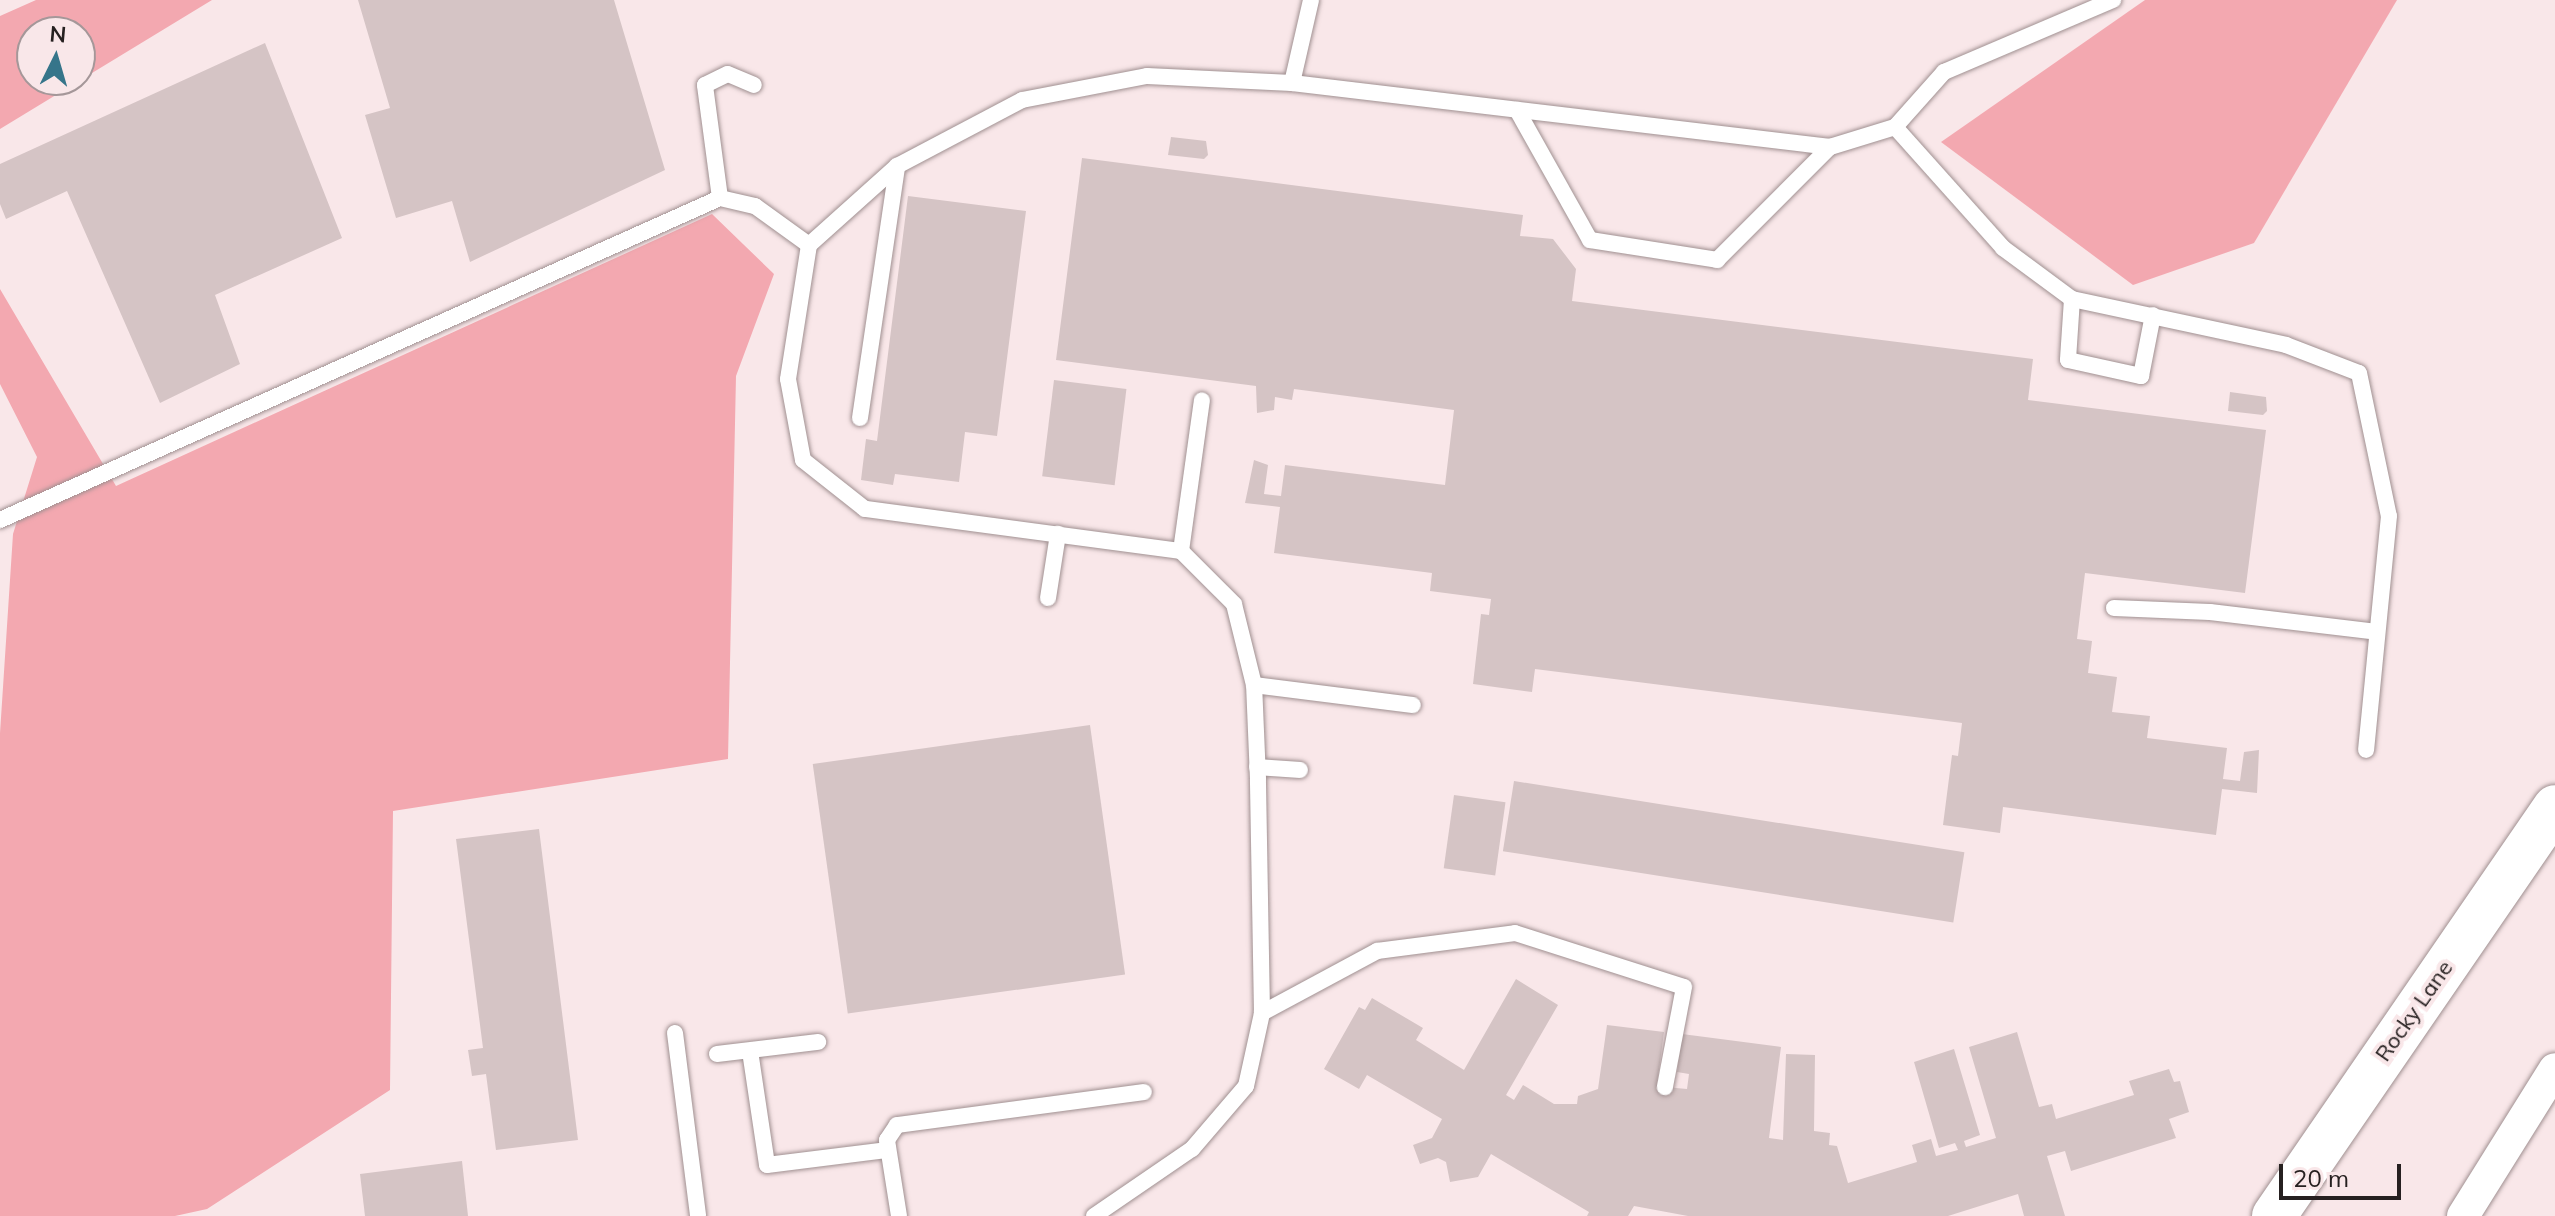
<!DOCTYPE html>
<style>
body{margin:0}
#map{position:relative;width:2555px;height:1216px;overflow:hidden;background:#f9e7e9;font-family:Mulish,sans-serif}
div>[style]{position:absolute}
.green>*{inset:0;background:#f3a8b0}
.building>*{inset:0;background:#d5c4c5;transform-origin:0 0}
.roads{filter:drop-shadow(0 0 2px #a09091) drop-shadow(0 0 2px #a09091)}
.service>*{height:16px;margin:-8px;padding:0 8px;transform-origin:8px;border-radius:8px;background:#fff}
.minor>*{height:32px;margin:-16px;padding:0 16px;transform-origin:16px;border-radius:16px;background:#fff}
.trunk>*{height:44px;margin:-22px;padding:0 22px;transform-origin:22px;border-radius:22px;background:#fff}
span{translate:-50% -50%;white-space:nowrap;text-align:center;line-height:1.15;-webkit-text-stroke:8px #f9e7e9;paint-order:stroke}
.street-label{font-size:22px;color:#262020}
.north{position:absolute;left:16px;top:16px;width:80px;height:80px;box-sizing:border-box;background:#f9e7e9;border:2px solid #a59799;border-radius:50%;rotate:5deg;font-size:22px;font-weight:700;line-height:32px;text-align:center;color:#262020}
.north::after{content:'';display:block;margin:auto;width:28px;height:36px;background:#36758a;clip-path:polygon(50% 0,100% 100%,50% 72%,0 100%)}
.scale{position:absolute;left:2279px;top:1164px;width:122px;height:36px;box-sizing:border-box;border:4px solid #262020;border-top:0;padding-left:10px;font-size:24px;line-height:28px;white-space:nowrap;color:#262020;-webkit-text-stroke:6px #f9e7e9;paint-order:stroke}
</style>
<div id="map">
<div class="green">
<i style="clip-path:polygon(evenodd,36px 0,212px 0,0 129px,0 16px,36px 0,80px 32px,80px 80px,32px 80px,32px 32px,80px 32px)"></i>
<i style="clip-path:polygon(2145px 0,2397px 0,2254px 243px,2133px 285px,1941px 142px)"></i>
<i style="clip-path:polygon(712px 214px,774px 274px,736px 376px,728px 759px,393px 811px,390px 1090px,207px 1209px,175px 1216px,0 1216px,0 733px,13px 534px,37px 457px,0 384px,0 289px,116px 486px)"></i>
</div>
<div class="building">
<i style="clip-path:polygon(358px 0,614px 0,665px 170px,470px 262px,452px 201px,396px 218px,365px 115px,390px 108px)"></i>
<i style="clip-path:polygon(265px 43px,342px 238px,215px 295px,240px 364px,160px 403px,67px 191px,6px 219px,0 204px,0 164px)"></i>
<i style="clip-path:polygon(1171px 137px,1206px 141px,1208px 155px,1204px 159px,1168px 155px)"></i>
<i style="clip-path:polygon(1082px 158px,1523px 215px,1520px 236px,1553px 239px,1576px 269px,1572px 301px,2033px 359px,2028px 400px,2266px 430px,2245px 593px,2085px 573px,2077px 639px,2092px 641px,2088px 673px,2117px 677px,2112px 712px,2150px 716px,2147px 738px,2227px 748px,2223px 779px,2240px 781px,2244px 752px,2259px 750px,2257px 793px,2222px 789px,2216px 835px,2003px 807px,2000px 833px,1943px 825px,1952px 755px,1958px 756px,1962px 723px,1535px 669px,1532px 692px,1473px 684px,1481px 614px,1489px 615px,1491px 599px,1430px 591px,1432px 573px,1274px 553px,1280px 507px,1245px 503px,1254px 460px,1268px 465px,1264px 494px,1281px 496px,1285px 465px,1445px 485px,1454px 410px,1294px 389px,1292px 400px,1275px 397px,1274px 410px,1257px 413px,1256px 386px,1056px 360px)"></i>
<i style="clip-path:polygon(908px 196px,1026px 211px,997px 436px,965px 432px,959px 482px,895px 474px,893px 485px,861px 480px,866px 439px,877px 441px)"></i>
<i style="left:1054px;top:380px;width:73px;height:97px;rotate:7deg"></i>
<i style="clip-path:polygon(2230px 392px,2266px 397px,2267px 411px,2263px 415px,2228px 411px)"></i>
<i style="left:1090px;top:725px;width:252px;height:280px;rotate:82deg"></i>
<i style="left:1514px;top:781px;width:456px;height:71px;rotate:9deg"></i>
<i style="left:1454px;top:795px;width:52px;height:74px;rotate:8deg"></i>
<i style="clip-path:polygon(539px 829px,578px 1140px,496px 1150px,486px 1074px,472px 1076px,468px 1050px,483px 1048px,456px 839px)"></i>
<i style="clip-path:polygon(1516px 979px,1558px 1005px,1506px 1095px,1514px 1100px,1523px 1085px,1554px 1104px,1577px 1104px,1578px 1096px,1598px 1089px,1607px 1025px,1664px 1032px,1657px 1085px,1665px 1087px,1687px 1089px,1689px 1074px,1677px 1072px,1682px 1034px,1781px 1047px,1769px 1138px,1783px 1140px,1786px 1054px,1815px 1055px,1814px 1131px,1830px 1133px,1829px 1145px,1837px 1146px,1848px 1183px,1917px 1162px,1912px 1145px,1931px 1139px,1936px 1156px,1958px 1150px,1955px 1143px,1939px 1148px,1914px 1062px,1954px 1049px,1980px 1135px,1964px 1141px,1966px 1147px,1996px 1138px,1969px 1047px,2017px 1032px,2039px 1107px,2052px 1104px,2056px 1119px,2134px 1095px,2129px 1081px,2169px 1069px,2174px 1082px,2180px 1081px,2189px 1112px,2169px 1119px,2176px 1138px,2071px 1171px,2065px 1151px,2047px 1156px,2065px 1216px,2024px 1216px,2018px 1194px,1948px 1216px,1688px 1216px,1634px 1206px,1628px 1216px,1587px 1216px,1589px 1212px,1491px 1154px,1478px 1177px,1450px 1182px,1446px 1162px,1438px 1158px,1420px 1164px,1413px 1145px,1432px 1138px,1442px 1119px,1367px 1075px,1359px 1089px,1324px 1069px,1359px 1007px,1365px 1010px,1372px 998px,1423px 1028px,1416px 1040px,1464px 1070px)"></i>
<i style="clip-path:polygon(462px 1161px,468px 1216px,365px 1216px,360px 1174px)"></i>
</div>
<div class="roads">
<div class="service">
<i style="left:1292px;top:83px;width:85px;rotate:-77.1deg"></i>
<i style="left:1517px;top:110px;width:149px;rotate:60.7deg"></i>
<i style="left:1590px;top:240px;width:129px;rotate:8.9deg"></i>
<i style="left:1717px;top:260px;width:160px;rotate:-45deg"></i>
<i style="left:1895px;top:127px;width:162px;rotate:48.2deg"></i>
<i style="left:2003px;top:248px;width:86px;rotate:36.5deg"></i>
<i style="left:2072px;top:299px;width:219px;rotate:12.1deg"></i>
<i style="left:2286px;top:345px;width:78px;rotate:21deg"></i>
<i style="left:2359px;top:373px;width:146px;rotate:78.2deg"></i>
<i style="left:2389px;top:516px;width:235px;rotate:95.6deg"></i>
<i style="left:720px;top:198px;width:114px;rotate:-97.6deg"></i>
<i style="left:705px;top:85px;width:25px;rotate:-26deg"></i>
<i style="left:728px;top:74px;width:28px;rotate:23deg"></i>
<i style="left:2072px;top:299px;width:61px;rotate:93.8deg"></i>
<i style="left:2068px;top:360px;width:75px;rotate:12.4deg"></i>
<i style="left:2141px;top:376px;width:62px;rotate:-78.9deg"></i>
<i style="left:860px;top:418px;width:255px;rotate:-81.6deg"></i>
<i style="left:0;top:520px;width:789px;rotate:-24.1deg"></i>
<i style="left:720px;top:198px;width:36px;rotate:13deg"></i>
<i style="left:755px;top:206px;width:67px;rotate:35.8deg"></i>
<i style="left:1181px;top:551px;width:152px;rotate:-82.1deg"></i>
<i style="left:1048px;top:598px;width:65px;rotate:-81.1deg"></i>
<i style="left:2114px;top:608px;width:96px;rotate:2.4deg"></i>
<i style="left:2210px;top:612px;width:168px;rotate:6.8deg"></i>
<i style="left:1254px;top:685px;width:160px;rotate:7.2deg"></i>
<i style="left:1257px;top:767px;width:43px;rotate:4deg"></i>
<i style="left:1262px;top:1013px;width:131px;rotate:-28.3deg"></i>
<i style="left:1377px;top:951px;width:139px;rotate:-7.4deg"></i>
<i style="left:1515px;top:933px;width:177px;rotate:17.7deg"></i>
<i style="left:1684px;top:987px;width:102px;rotate:100.8deg"></i>
<i style="left:675px;top:1033px;width:184px;rotate:82.8deg"></i>
<i style="left:750px;top:1051px;width:115px;rotate:81.5deg"></i>
<i style="left:767px;top:1165px;width:122px;rotate:-7.1deg"></i>
<i style="left:717px;top:1054px;width:102px;rotate:-6.8deg"></i>
<i style="left:899px;top:1216px;width:77px;rotate:-99deg"></i>
<i style="left:887px;top:1140px;width:18px;rotate:-56deg"></i>
<i style="left:897px;top:1125px;width:249px;rotate:-7.6deg"></i>
<i style="left:1094px;top:1216px;width:119px;rotate:-34.4deg"></i>
<i style="left:1192px;top:1149px;width:83px;rotate:-49.4deg"></i>
<i style="left:1246px;top:1086px;width:75px;rotate:-77.6deg"></i>
<i style="left:1262px;top:1013px;width:234px;rotate:-91deg"></i>
<i style="left:1258px;top:779px;width:94px;rotate:-92.4deg"></i>
<i style="left:1254px;top:685px;width:83px;rotate:-103.9deg"></i>
<i style="left:1234px;top:604px;width:75px;rotate:-135deg"></i>
<i style="left:1181px;top:551px;width:319px;rotate:-172.4deg"></i>
<i style="left:865px;top:509px;width:79px;rotate:-141.7deg"></i>
<i style="left:803px;top:460px;width:82px;rotate:-100.5deg"></i>
<i style="left:788px;top:379px;width:136px;rotate:-81.1deg"></i>
<i style="left:809px;top:245px;width:118px;rotate:-41.9deg"></i>
<i style="left:897px;top:166px;width:141px;rotate:-27.8deg"></i>
<i style="left:1022px;top:100px;width:127px;rotate:-10.9deg"></i>
<i style="left:1147px;top:76px;width:145px;rotate:2.8deg"></i>
<i style="left:1292px;top:83px;width:542px;rotate:6.78deg"></i>
<i style="left:1830px;top:147px;width:68px;rotate:-17.1deg"></i>
<i style="left:1895px;top:127px;width:74px;rotate:-48.3deg"></i>
<i style="left:1944px;top:72px;width:184px;rotate:-23.1deg"></i>
</div>
<div class="minor">
<i style="left:2463px;top:1216px;width:173px;rotate:-58deg"></i>
</div>
<div class="trunk">
<i style="left:2274px;top:1216px;width:496px;rotate:-55.5deg"></i>
</div>
</div>
<div class="street-label">
<span style="left:2414px;top:1011px;rotate:-55deg">Rocky Lane</span>
</div>
<div class="north">N</div>
<div class="scale">20 m</div>
</div>
